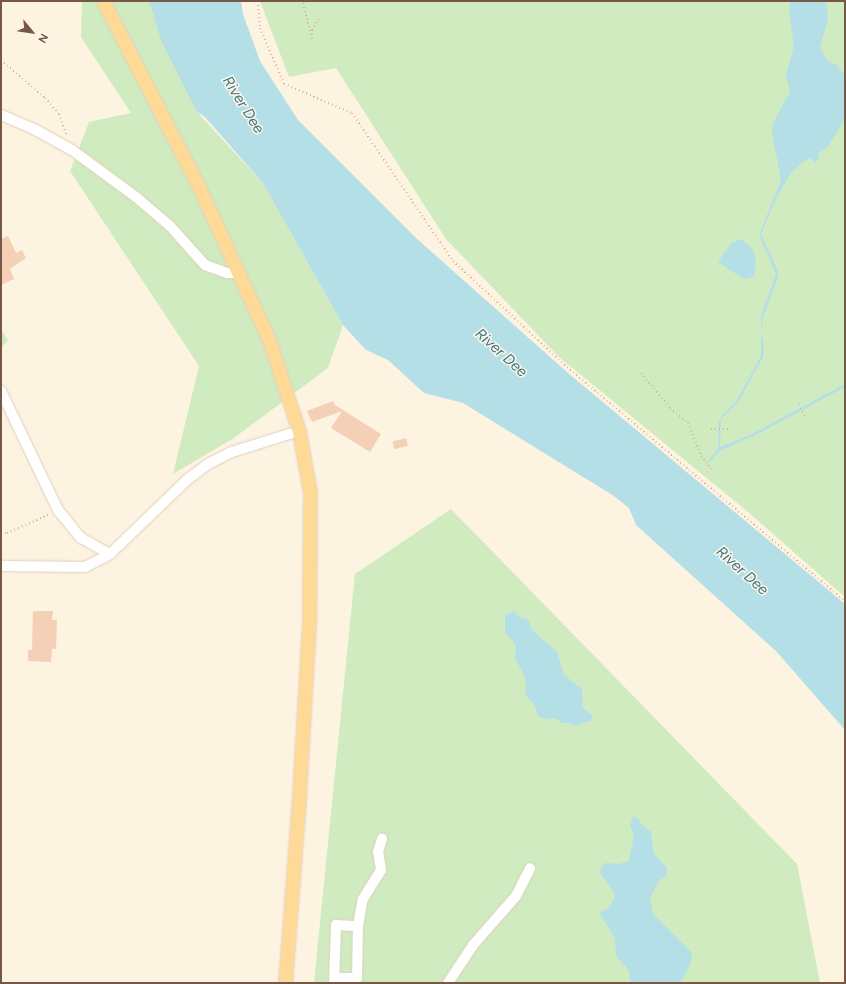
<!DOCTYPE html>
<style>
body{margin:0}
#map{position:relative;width:846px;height:984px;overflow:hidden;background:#fdf3e1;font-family:Figtree,sans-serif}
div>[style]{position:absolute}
.green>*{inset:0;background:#d0ebbf}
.water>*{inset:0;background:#b5dfe7}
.stream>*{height:3px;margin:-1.5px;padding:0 1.5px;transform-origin:1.5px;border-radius:1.5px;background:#b5dfe7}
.building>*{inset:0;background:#f4d0b7;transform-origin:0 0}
.path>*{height:2px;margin-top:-1px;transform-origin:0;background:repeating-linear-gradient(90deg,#d9b49b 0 1px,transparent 0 4px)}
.roads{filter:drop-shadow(0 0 1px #e2cfbd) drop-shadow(0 0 1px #e2cfbd)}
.minor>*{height:10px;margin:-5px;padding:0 5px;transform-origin:5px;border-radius:5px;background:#fff}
.major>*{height:13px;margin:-6.5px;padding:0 6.5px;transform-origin:6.5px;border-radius:6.5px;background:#ffda96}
span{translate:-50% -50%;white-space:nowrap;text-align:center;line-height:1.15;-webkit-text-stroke:3px #fff6e8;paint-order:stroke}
.water-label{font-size:15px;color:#3d7783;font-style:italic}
.frame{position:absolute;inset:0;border:2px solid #765847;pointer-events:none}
.north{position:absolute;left:12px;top:12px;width:40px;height:40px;-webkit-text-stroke:3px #fff6e8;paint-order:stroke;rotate:119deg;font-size:11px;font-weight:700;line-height:16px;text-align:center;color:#765847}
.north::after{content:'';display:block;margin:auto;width:14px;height:18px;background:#765847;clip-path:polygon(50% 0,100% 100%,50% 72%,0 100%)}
</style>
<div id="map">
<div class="green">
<i style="clip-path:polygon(82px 1px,152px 1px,197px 112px,262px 182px,343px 325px,328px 368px,234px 438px,173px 474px,199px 366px,70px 171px,89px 122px,131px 113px,81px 37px)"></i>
<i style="clip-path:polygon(260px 1px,845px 1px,845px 597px,748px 512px,558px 356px,446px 239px,336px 68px,289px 77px)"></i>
<i style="clip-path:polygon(1px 329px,8px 341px,1px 347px)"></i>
<i style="clip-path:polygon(451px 509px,797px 864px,820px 983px,314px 983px,355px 574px)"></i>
</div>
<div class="water">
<i style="clip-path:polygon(149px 1px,241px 1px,243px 14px,260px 61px,298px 120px,416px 238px,568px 373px,845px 604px,845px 730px,776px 651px,636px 525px,629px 508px,614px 496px,463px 403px,424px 393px,388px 360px,366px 350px,343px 325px,262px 182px,205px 117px,197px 112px,161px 40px)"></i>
<i style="clip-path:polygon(790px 1px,826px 1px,828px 18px,820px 48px,828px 61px,837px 65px,845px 76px,845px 119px,828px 147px,818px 154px,818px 160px,815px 163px,811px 158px,804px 161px,790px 174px,775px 201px,761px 234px,778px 271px,778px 278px,763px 317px,761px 333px,764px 345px,763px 357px,739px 401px,721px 419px,720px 447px,750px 435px,845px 384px,845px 387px,754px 436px,723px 447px,710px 462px,708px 461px,719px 447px,718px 424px,722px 415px,737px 400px,761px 356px,761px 316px,776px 274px,759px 235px,781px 180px,772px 133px,773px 123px,790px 92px,786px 75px,794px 46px,789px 12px)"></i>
<i style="clip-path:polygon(741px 239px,752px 248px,756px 259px,754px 277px,744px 279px,718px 262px,731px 243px)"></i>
<i style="clip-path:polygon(514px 611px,519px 617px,528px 619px,532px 630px,557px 652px,564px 675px,582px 689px,583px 708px,592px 715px,592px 720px,576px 726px,570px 723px,561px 723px,556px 718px,544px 719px,538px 716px,534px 704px,526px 696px,525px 677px,515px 658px,516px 645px,505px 632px,505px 615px)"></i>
<i style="clip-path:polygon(633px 816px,639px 819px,641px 824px,651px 832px,654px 854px,667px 868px,666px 876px,659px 881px,650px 898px,653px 914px,692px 953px,691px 963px,680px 983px,631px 983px,628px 969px,616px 956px,615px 938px,600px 915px,600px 913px,611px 906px,615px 895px,599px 871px,605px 863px,619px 864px,629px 861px,634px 835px,630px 826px)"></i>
</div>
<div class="stream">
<i style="left:719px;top:449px;width:20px;rotate:-24deg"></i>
</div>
<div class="building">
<i style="clip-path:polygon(8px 236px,16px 253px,22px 250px,26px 258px,10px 269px,14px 279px,1px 285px,1px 239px)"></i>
<i style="clip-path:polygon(333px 401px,335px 405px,381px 434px,370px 452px,331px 428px,342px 411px,312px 422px,307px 411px)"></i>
<i style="left:406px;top:438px;width:8px;height:14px;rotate:76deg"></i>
<i style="clip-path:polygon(33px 611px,53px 611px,52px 620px,57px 620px,56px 649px,52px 649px,51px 662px,28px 661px,28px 650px,32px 650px)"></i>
</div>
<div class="path">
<i style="left:258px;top:1px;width:27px;rotate:86deg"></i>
<i style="left:260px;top:28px;width:61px;rotate:66.8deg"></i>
<i style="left:284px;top:84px;width:74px;rotate:23.1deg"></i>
<i style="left:352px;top:113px;width:179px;rotate:55.7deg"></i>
<i style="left:453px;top:261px;width:156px;rotate:42.9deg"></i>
<i style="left:567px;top:367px;width:363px;rotate:40.1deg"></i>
<i style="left:306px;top:1px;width:4px;rotate:146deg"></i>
<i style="left:303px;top:3px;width:37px;rotate:76deg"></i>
<i style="left:312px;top:39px;width:9px;rotate:-90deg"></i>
<i style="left:312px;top:30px;width:17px;rotate:-59deg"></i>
<i style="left:1px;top:60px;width:58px;rotate:40.8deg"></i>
<i style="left:45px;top:98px;width:21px;rotate:49deg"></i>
<i style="left:59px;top:114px;width:23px;rotate:70deg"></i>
<i style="left:641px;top:373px;width:45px;rotate:50.4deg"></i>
<i style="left:670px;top:408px;width:23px;rotate:40deg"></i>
<i style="left:688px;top:423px;width:35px;rotate:68deg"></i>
<i style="left:701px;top:456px;width:17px;rotate:50deg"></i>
<i style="left:799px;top:404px;width:13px;rotate:67deg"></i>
<i style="left:711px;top:429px;width:18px"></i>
<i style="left:1px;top:533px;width:6px"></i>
<i style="left:7px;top:533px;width:47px;rotate:-23.8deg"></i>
</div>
<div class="roads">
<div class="minor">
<i style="left:1px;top:115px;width:36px;rotate:23deg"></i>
<i style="left:34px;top:129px;width:43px;rotate:28.9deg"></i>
<i style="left:72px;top:150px;width:79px;rotate:36.3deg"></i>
<i style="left:136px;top:197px;width:45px;rotate:40.5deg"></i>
<i style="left:170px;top:226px;width:52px;rotate:48.1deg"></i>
<i style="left:205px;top:265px;width:23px;rotate:20deg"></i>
<i style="left:227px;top:273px;width:11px"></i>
<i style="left:1px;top:391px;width:132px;rotate:64.4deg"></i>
<i style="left:58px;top:510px;width:36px;rotate:51deg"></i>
<i style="left:81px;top:538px;width:33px;rotate:29deg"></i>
<i style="left:1px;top:566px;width:84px;rotate:0.7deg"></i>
<i style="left:85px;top:567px;width:28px;rotate:-27deg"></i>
<i style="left:110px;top:554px;width:108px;rotate:-43.9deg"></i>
<i style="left:188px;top:479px;width:25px;rotate:-37deg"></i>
<i style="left:208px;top:464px;width:27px;rotate:-27deg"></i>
<i style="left:232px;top:452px;width:70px;rotate:-17.4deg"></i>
<i style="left:358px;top:926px;width:27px;rotate:-80deg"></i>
<i style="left:363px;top:899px;width:34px;rotate:-58deg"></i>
<i style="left:381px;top:870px;width:18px;rotate:-99deg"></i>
<i style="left:378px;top:852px;width:14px;rotate:-73deg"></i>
<i style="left:334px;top:983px;width:58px;rotate:-88deg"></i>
<i style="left:336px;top:925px;width:22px;rotate:3deg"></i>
<i style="left:358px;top:926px;width:52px;rotate:91.1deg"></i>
<i style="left:357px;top:978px;width:22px;rotate:180deg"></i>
<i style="left:448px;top:983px;width:45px;rotate:-56.7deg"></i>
<i style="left:473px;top:945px;width:65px;rotate:-48.7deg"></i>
<i style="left:516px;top:896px;width:31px;rotate:-63deg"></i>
</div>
<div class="major">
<i style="left:103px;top:1px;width:207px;rotate:62.7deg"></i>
<i style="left:198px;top:185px;width:170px;rotate:65.4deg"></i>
<i style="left:269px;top:340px;width:96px;rotate:71.8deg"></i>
<i style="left:299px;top:431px;width:63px;rotate:79.9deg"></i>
<i style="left:310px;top:493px;width:130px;rotate:90.4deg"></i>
<i style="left:309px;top:623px;width:175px;rotate:93.3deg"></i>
<i style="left:299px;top:798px;width:186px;rotate:94.3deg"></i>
</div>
</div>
<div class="water-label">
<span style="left:243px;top:105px;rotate:58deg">River Dee</span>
<span style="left:501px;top:353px;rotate:42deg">River Dee</span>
<span style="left:742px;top:571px;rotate:42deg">River Dee</span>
</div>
<div class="frame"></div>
<div class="north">N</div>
</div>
